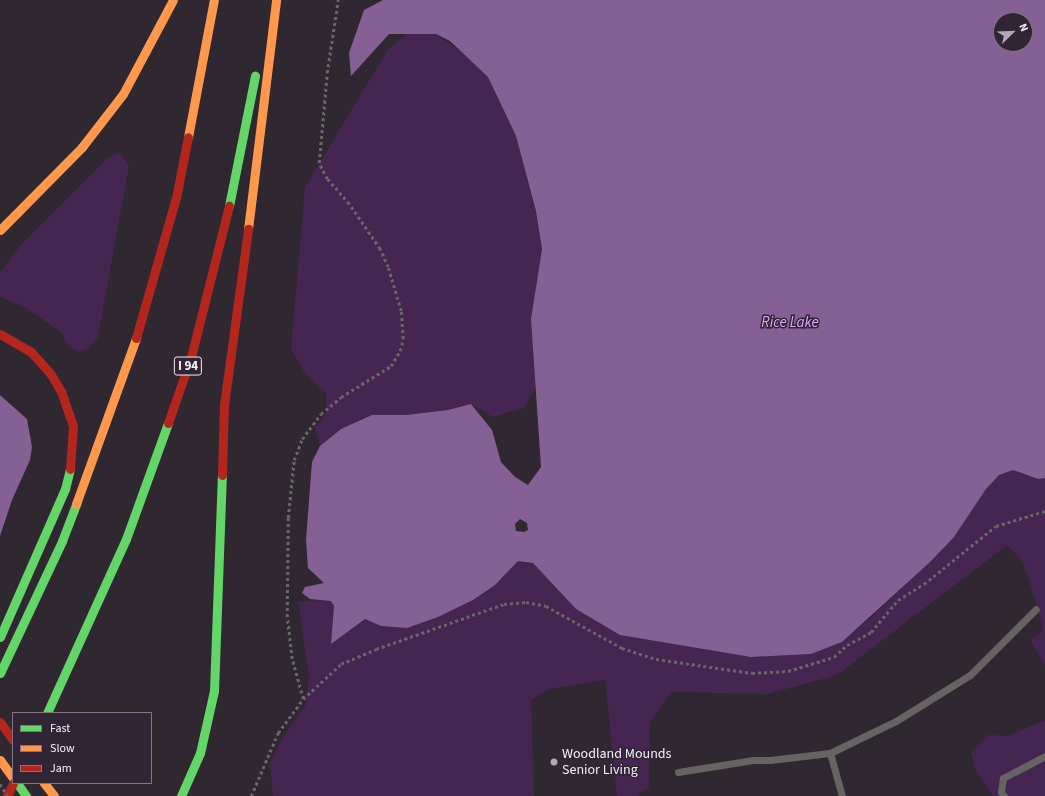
<!DOCTYPE html>
<style>
body{margin:0}
#map{position:relative;width:1045px;height:796px;overflow:hidden;background:#2f2830;font-family:"Source Sans 3",sans-serif}
div>[style]{position:absolute}
.green>*{inset:0;background:#442651}
.water>*{inset:0;background:#856095}
.path>*{height:2.5px;margin-top:-1.25px;transform-origin:0;background:repeating-linear-gradient(90deg,#686668 0 3px,transparent 0 6px)}
.lane>*{height:7px;margin:-3.5px;padding:0 3.5px;transform-origin:3.5px;border-radius:3.5px;background:#656463}
.fast>*{height:9px;margin:-4.5px;padding:0 4.5px;transform-origin:4.5px;border-radius:4.5px;background:#63d668}
.slow>*{height:9px;margin:-4.5px;padding:0 4.5px;transform-origin:4.5px;border-radius:4.5px;background:#ff974d}
.jam>*{height:9px;margin:-4.5px;padding:0 4.5px;transform-origin:4.5px;border-radius:4.5px;background:#b3261e}
.path-bridge>*{height:2.5px;margin-top:-1.25px;transform-origin:0;background:repeating-linear-gradient(90deg,#686668 0 3px,transparent 0 6px)}
.dots>*{width:11px;height:11px;translate:-50% -50%;box-sizing:border-box;border:2px solid #302534;border-radius:50%}
span{translate:-50% -50%;white-space:nowrap;text-align:center;line-height:1.15;-webkit-text-stroke:3px #302534;paint-order:stroke}
.shield-label span{padding:1px 3px;background:#302534;border:1px solid;border-radius:3px;-webkit-text-stroke-width:0}
.shield-label{font-size:13px;color:#f5eef9;font-weight:700}
.poi-label{font-size:14px;color:#f5eef9}
.left{translate:0 -50%;text-align:left}
.water-label{font-size:15px;color:#e1a9fb;font-style:italic}
.legend{position:absolute;left:12px;top:712px;width:140px;height:72px;box-sizing:border-box;background:#302534;border:1px solid #7f7583;margin:0;padding:5px 7px;list-style:none;font-size:12px;color:#f5eef9}
.legend li{display:flex;align-items:center;gap:8px;height:20px}
.legend b{width:20px;border:1px solid #7f7583}
.north{position:absolute;left:993px;top:12px;width:40px;height:40px;box-sizing:border-box;background:#302534;border:1px solid #7f7583;border-radius:50%;rotate:67deg;font-size:11px;font-weight:700;line-height:16px;text-align:center;color:#f5eef9}
.north::after{content:'';display:block;margin:auto;width:14px;height:18px;background:#b0a9b3;clip-path:polygon(50% 0,100% 100%,50% 72%,0 100%)}
</style>
<div id="map">
<div class="green">
<i style="clip-path:polygon(410px 32px,436px 34px,466px 55px,488px 77px,516px 136px,536px 211px,542px 249px,531px 319px,536px 387px,524px 408px,493px 417px,471px 404px,448px 410px,406px 415px,372px 415px,341px 429px,320px 446px,315px 428px,326px 414px,326px 393px,304px 372px,291px 349px,305px 187px,389px 48px)"></i>
<i style="clip-path:polygon(121px 153px,129px 166px,98px 337px,86px 350px,77px 351px,69px 347px,60px 331px,26px 308px,0 297px,0 272px,20px 246px,109px 157px)"></i>
<i style="clip-path:polygon(1013px 470px,1038px 479px,1045px 478px,1045px 666px,1030px 639px,1043px 631px,1036px 601px,1023px 562px,1007px 545px,837px 675px,768px 694px,671px 692px,650px 722px,649px 787px,637px 796px,617px 796px,605px 680px,549px 689px,531px 700px,534px 796px,273px 796px,270px 763px,283px 737px,305px 706px,309px 678px,298px 601px,331px 600px,334px 606px,331px 643px,365px 619px,381px 626px,407px 628px,438px 617px,473px 600px,495px 585px,518px 561px,533px 563px,576px 609px,620px 635px,751px 657px,811px 654px,842px 642px,875px 614px,954px 537px,986px 489px,999px 475px)"></i>
<i style="clip-path:polygon(1045px 720px,1045px 796px,993px 796px,975px 769px,971px 752px,988px 735px,1008px 736px)"></i>
</div>
<div class="water">
<i style="clip-path:polygon(evenodd,383px 0,1045px 0,1045px 478px,1038px 479px,1013px 470px,999px 475px,986px 489px,954px 537px,930px 562px,842px 642px,811px 654px,751px 657px,620px 635px,576px 609px,533px 563px,518px 561px,495px 585px,473px 600px,438px 617px,407px 628px,381px 626px,365px 619px,331px 644px,334px 606px,331px 601px,310px 599px,302px 593px,305px 587px,324px 583px,308px 568px,306px 540px,312px 462px,320px 446px,341px 429px,372px 415px,406px 415px,448px 410px,471px 404px,492px 430px,501px 462px,515px 477px,528px 485px,541px 467px,531px 319px,542px 249px,536px 211px,516px 136px,488px 77px,450px 41px,436px 34px,389px 34px,351px 76px,349px 53px,364px 10px,383px 0,1001px 20px,1025px 20px,1025px 44px,1001px 44px,1001px 20px,383px 0,520px 519px,527px 523px,528px 530px,524px 532px,516px 531px,515px 524px,520px 519px)"></i>
<i style="clip-path:polygon(0 395px,27px 419px,32px 447px,30px 460px,12px 500px,0 536px)"></i>
</div>
<div class="path">
<i style="left:303px;top:699px;width:41px;rotate:-105.4deg"></i>
<i style="left:292px;top:659px;width:42px;rotate:-96.8deg"></i>
<i style="left:287px;top:617px;width:99px;rotate:-89.4deg"></i>
<i style="left:288px;top:518px;width:58px;rotate:-84.1deg"></i>
<i style="left:294px;top:460px;width:22px;rotate:-69deg"></i>
<i style="left:302px;top:439px;width:31px;rotate:-53deg"></i>
<i style="left:321px;top:414px;width:26px;rotate:-40deg"></i>
<i style="left:341px;top:397px;width:59px;rotate:-31.8deg"></i>
<i style="left:391px;top:366px;width:17px;rotate:-59deg"></i>
<i style="left:400px;top:351px;width:12px;rotate:-76deg"></i>
<i style="left:403px;top:339px;width:28px;rotate:-94deg"></i>
<i style="left:401px;top:311px;width:46px;rotate:-106.5deg"></i>
<i style="left:388px;top:267px;width:20px;rotate:-114deg"></i>
<i style="left:380px;top:249px;width:55px;rotate:-124.6deg"></i>
<i style="left:349px;top:204px;width:33px;rotate:-131deg"></i>
<i style="left:327px;top:179px;width:18px;rotate:-117deg"></i>
<i style="left:319px;top:163px;width:90px;rotate:-84.9deg"></i>
<i style="left:327px;top:73px;width:74px;rotate:-81.4deg"></i>
<i style="left:251px;top:796px;width:69px;rotate:-66.8deg"></i>
<i style="left:278px;top:733px;width:42px;rotate:-53.7deg"></i>
<i style="left:303px;top:699px;width:52px;rotate:-42.6deg"></i>
<i style="left:341px;top:664px;width:38px;rotate:-23deg"></i>
<i style="left:376px;top:649px;width:136px;rotate:-19.4deg"></i>
<i style="left:504px;top:604px;width:22px;rotate:-5deg"></i>
<i style="left:526px;top:602px;width:20px;rotate:11deg"></i>
<i style="left:546px;top:606px;width:87px;rotate:28.9deg"></i>
<i style="left:622px;top:648px;width:36px;rotate:18deg"></i>
<i style="left:656px;top:659px;width:97px;rotate:8.3deg"></i>
<i style="left:752px;top:673px;width:36px;rotate:-3deg"></i>
<i style="left:788px;top:671px;width:48px;rotate:-16.9deg"></i>
<i style="left:834px;top:657px;width:18px;rotate:-43deg"></i>
<i style="left:847px;top:645px;width:27px;rotate:-28deg"></i>
<i style="left:871px;top:632px;width:42px;rotate:-49.8deg"></i>
<i style="left:898px;top:600px;width:31px;rotate:-32deg"></i>
<i style="left:924px;top:584px;width:92px;rotate:-38.9deg"></i>
<i style="left:996px;top:526px;width:51px;rotate:-17deg"></i>
</div>
<div class="lane">
<i style="left:830px;top:753px;width:73px;rotate:-25.9deg"></i>
<i style="left:896px;top:721px;width:87px;rotate:-31.9deg"></i>
<i style="left:970px;top:675px;width:93px;rotate:-45deg"></i>
<i style="left:678px;top:772px;width:76px;rotate:-9.1deg"></i>
<i style="left:753px;top:760px;width:17px"></i>
<i style="left:770px;top:760px;width:60px;rotate:-6.7deg"></i>
<i style="left:830px;top:753px;width:45px;rotate:74.4deg"></i>
<i style="left:1004px;top:796px;width:5px;rotate:-127deg"></i>
<i style="left:1001px;top:792px;width:14px;rotate:-82deg"></i>
<i style="left:1003px;top:778px;width:47px;rotate:-27.6deg"></i>
</div>
<div class="fast">
<i style="left:229px;top:206px;width:133px;rotate:-78.7deg"></i>
<i style="left:0;top:637px;width:162px;rotate:-66.3deg"></i>
<i style="left:65px;top:489px;width:21px;rotate:-76deg"></i>
<i style="left:0;top:673px;width:146px;rotate:-64.8deg"></i>
<i style="left:62px;top:541px;width:40px;rotate:-69deg"></i>
<i style="left:47px;top:713px;width:191px;rotate:-65.6deg"></i>
<i style="left:126px;top:539px;width:123px;rotate:-70.1deg"></i>
<i style="left:17px;top:783px;width:16px;rotate:55deg"></i>
<i style="left:181px;top:796px;width:47px;rotate:-66.2deg"></i>
<i style="left:200px;top:753px;width:64px;rotate:-77.3deg"></i>
<i style="left:214px;top:691px;width:216px;rotate:-87.9deg"></i>
</div>
<div class="slow">
<i style="left:188px;top:137px;width:139px;rotate:-79.3deg"></i>
<i style="left:248px;top:229px;width:231px;rotate:-83deg"></i>
<i style="left:0;top:230px;width:117px;rotate:-45.3deg"></i>
<i style="left:82px;top:147px;width:67px;rotate:-52.3deg"></i>
<i style="left:123px;top:94px;width:106px;rotate:-62deg"></i>
<i style="left:76px;top:504px;width:177px;rotate:-70.1deg"></i>
<i style="left:0;top:760px;width:22px;rotate:54deg"></i>
<i style="left:44px;top:783px;width:16px;rotate:52deg"></i>
</div>
<div class="jam">
<i style="left:0;top:334px;width:36px;rotate:30deg"></i>
<i style="left:31px;top:352px;width:28px;rotate:48deg"></i>
<i style="left:50px;top:373px;width:21px;rotate:59deg"></i>
<i style="left:61px;top:391px;width:37px;rotate:71deg"></i>
<i style="left:73px;top:426px;width:43px;rotate:94deg"></i>
<i style="left:136px;top:338px;width:146px;rotate:-74.1deg"></i>
<i style="left:176px;top:198px;width:62px;rotate:-78.9deg"></i>
<i style="left:168px;top:423px;width:70px;rotate:-70.8deg"></i>
<i style="left:191px;top:357px;width:156px;rotate:-75.9deg"></i>
<i style="left:222px;top:475px;width:70px;rotate:-88.4deg"></i>
<i style="left:224px;top:405px;width:178px;rotate:-82.2deg"></i>
<i style="left:0;top:722px;width:22px;rotate:54deg"></i>
<i style="left:7px;top:796px;width:14px;rotate:-65deg"></i>
</div>
<div class="path-bridge">
<i style="left:0;top:784px;width:14px;rotate:56deg"></i>
</div>
<div class="dots">
<i style="left:554px;top:762px;background:#b0a9b3"></i>
</div>
<div class="shield-label">
<span style="left:188px;top:366px">I 94</span>
</div>
<div class="poi-label">
<span class="left" style="left:562px;top:762px">Woodland Mounds<br>Senior Living</span>
</div>
<div class="water-label">
<span style="left:790px;top:323px">Rice Lake</span>
</div>
<ul class="legend">
<li><b style="height:5px;background:#63d668"></b>Fast</li>
<li><b style="height:5px;background:#ff974d"></b>Slow</li>
<li><b style="height:5px;background:#b3261e"></b>Jam</li>
</ul>
<div class="north">N</div>
</div>
